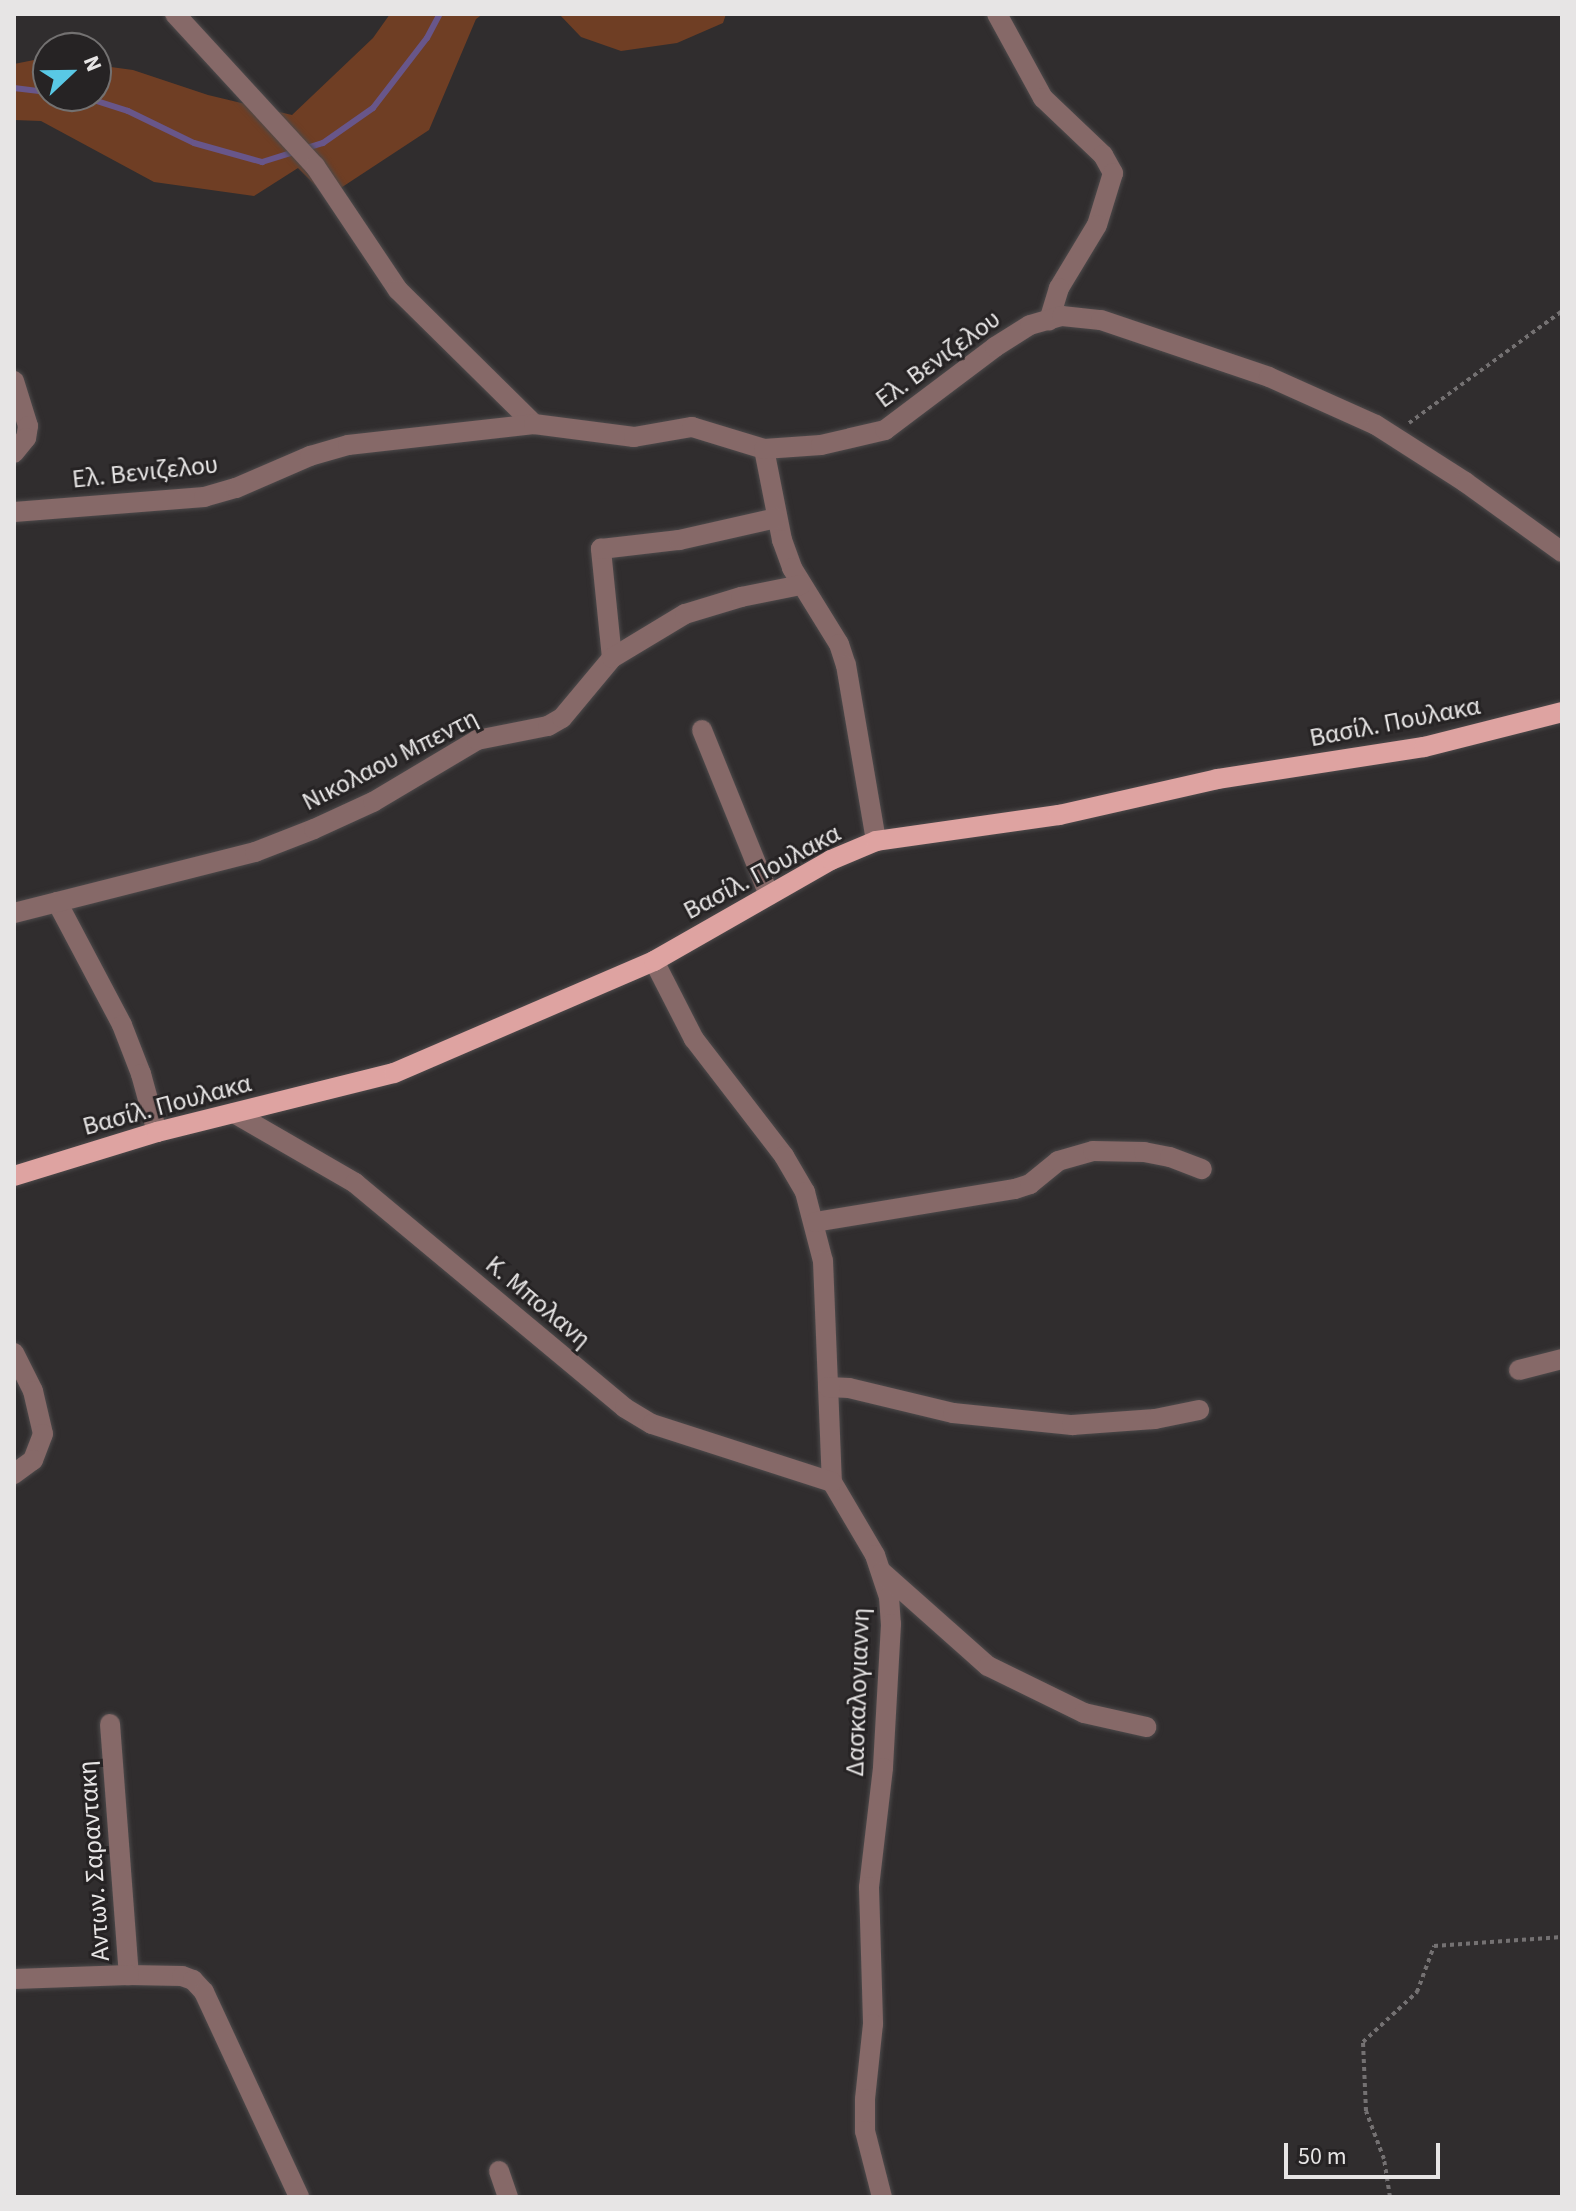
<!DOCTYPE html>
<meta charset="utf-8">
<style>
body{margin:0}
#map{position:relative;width:1576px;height:2211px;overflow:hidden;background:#302d2e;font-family:"Source Sans 3",sans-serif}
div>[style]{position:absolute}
.green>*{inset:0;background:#6f3e24}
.stream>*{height:6px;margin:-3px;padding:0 3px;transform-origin:3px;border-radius:3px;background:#68568a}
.path>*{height:4px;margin-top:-2px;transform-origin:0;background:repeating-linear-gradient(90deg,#747172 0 4px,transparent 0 8px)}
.roads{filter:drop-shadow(0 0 2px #4d4a4b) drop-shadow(0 0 2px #4d4a4b)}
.minor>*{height:20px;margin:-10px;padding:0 10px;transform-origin:10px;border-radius:10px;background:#866968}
.major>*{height:20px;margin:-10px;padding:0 10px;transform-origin:10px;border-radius:10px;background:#dea3a1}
span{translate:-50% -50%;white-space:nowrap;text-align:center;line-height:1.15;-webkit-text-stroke:6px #262324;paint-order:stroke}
.street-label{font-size:26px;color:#e7e5e5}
.frame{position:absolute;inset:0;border:16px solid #e7e5e5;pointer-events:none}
.north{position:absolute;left:32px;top:32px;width:80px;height:80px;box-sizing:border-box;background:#262324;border:2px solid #737171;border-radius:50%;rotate:68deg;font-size:22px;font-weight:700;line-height:32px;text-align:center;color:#e7e5e5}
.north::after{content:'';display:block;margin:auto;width:28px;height:36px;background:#59c8e5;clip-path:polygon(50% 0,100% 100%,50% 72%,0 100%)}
.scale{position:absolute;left:1284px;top:2143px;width:156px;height:36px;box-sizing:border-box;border:4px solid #e7e5e5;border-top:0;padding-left:10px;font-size:24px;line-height:28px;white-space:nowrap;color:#e7e5e5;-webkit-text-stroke:6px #262324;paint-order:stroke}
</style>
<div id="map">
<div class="green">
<i style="clip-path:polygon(390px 14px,483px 14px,476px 19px,429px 130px,327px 197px,298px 168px,254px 196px,154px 182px,41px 121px,14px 120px,14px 64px,44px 58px,48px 58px,48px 96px,96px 96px,96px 65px,133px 70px,208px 95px,292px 115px,373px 38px)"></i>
<i style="clip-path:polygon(559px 14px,726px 14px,723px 23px,677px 43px,621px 51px,581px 37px)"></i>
</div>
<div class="stream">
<i style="left:14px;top:88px;width:34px;rotate:7deg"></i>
<i style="left:81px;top:96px;width:49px;rotate:17.7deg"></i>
<i style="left:128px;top:111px;width:73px;rotate:25.9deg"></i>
<i style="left:194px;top:143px;width:71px;rotate:15.6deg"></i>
<i style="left:262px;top:162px;width:64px;rotate:-17.3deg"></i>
<i style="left:323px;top:143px;width:61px;rotate:-35deg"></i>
<i style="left:373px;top:108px;width:88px;rotate:-52.4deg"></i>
<i style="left:427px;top:38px;width:27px;rotate:-62deg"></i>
</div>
<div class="path">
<i style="left:1409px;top:423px;width:190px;rotate:-36.2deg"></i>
<i style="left:1390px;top:2197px;width:38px;rotate:-99deg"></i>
<i style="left:1384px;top:2159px;width:51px;rotate:-110.6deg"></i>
<i style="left:1366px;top:2111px;width:69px;rotate:-92.5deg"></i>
<i style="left:1363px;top:2042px;width:74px;rotate:-42.8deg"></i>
<i style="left:1417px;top:1992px;width:49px;rotate:-69.7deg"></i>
<i style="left:1434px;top:1946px;width:128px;rotate:-4deg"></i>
</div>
<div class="roads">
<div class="minor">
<i style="left:175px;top:14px;width:207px;rotate:47.4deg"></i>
<i style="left:315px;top:166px;width:149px;rotate:56.2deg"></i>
<i style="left:398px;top:290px;width:191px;rotate:44.6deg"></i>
<i style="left:997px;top:14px;width:96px;rotate:61.3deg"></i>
<i style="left:1043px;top:98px;width:83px;rotate:43.5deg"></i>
<i style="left:1103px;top:155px;width:21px;rotate:61deg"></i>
<i style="left:1113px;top:173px;width:54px;rotate:107.1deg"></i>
<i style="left:1097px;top:225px;width:74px;rotate:121.1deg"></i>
<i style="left:1059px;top:288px;width:34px;rotate:107deg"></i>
<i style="left:14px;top:381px;width:47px;rotate:72.7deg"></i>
<i style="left:28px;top:426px;width:12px;rotate:99deg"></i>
<i style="left:26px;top:438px;width:19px;rotate:129deg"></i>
<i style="left:764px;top:449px;width:93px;rotate:78.8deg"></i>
<i style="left:782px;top:540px;width:30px;rotate:70deg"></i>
<i style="left:792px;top:568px;width:89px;rotate:58.3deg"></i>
<i style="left:839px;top:644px;width:22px;rotate:72deg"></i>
<i style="left:846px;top:665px;width:179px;rotate:80.3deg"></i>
<i style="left:14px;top:512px;width:191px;rotate:-4.5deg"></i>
<i style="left:204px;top:497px;width:33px;rotate:-16deg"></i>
<i style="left:236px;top:488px;width:81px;rotate:-23.4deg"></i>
<i style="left:310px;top:456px;width:40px;rotate:-16deg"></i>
<i style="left:348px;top:445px;width:187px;rotate:-6.4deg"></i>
<i style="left:534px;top:424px;width:101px;rotate:7.4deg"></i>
<i style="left:634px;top:437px;width:59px;rotate:-9.8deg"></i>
<i style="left:692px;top:427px;width:75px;rotate:17deg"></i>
<i style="left:764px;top:449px;width:57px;rotate:-4deg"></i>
<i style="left:821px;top:445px;width:66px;rotate:-13.2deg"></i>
<i style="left:885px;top:430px;width:138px;rotate:-37deg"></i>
<i style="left:995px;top:347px;width:41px;rotate:-32.2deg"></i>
<i style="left:1030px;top:325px;width:33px;rotate:-16deg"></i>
<i style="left:1062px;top:316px;width:39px;rotate:6deg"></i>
<i style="left:1101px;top:320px;width:177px;rotate:18.7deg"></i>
<i style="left:1269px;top:377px;width:117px;rotate:24.2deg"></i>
<i style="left:1376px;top:425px;width:106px;rotate:32.6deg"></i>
<i style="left:1465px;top:482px;width:120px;rotate:35.8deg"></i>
<i style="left:612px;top:658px;width:110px;rotate:-95.8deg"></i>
<i style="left:601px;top:549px;width:79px;rotate:-6.6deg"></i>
<i style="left:679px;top:540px;width:100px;rotate:-12.7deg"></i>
<i style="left:702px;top:730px;width:178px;rotate:67.9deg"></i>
<i style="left:57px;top:902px;width:139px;rotate:62.1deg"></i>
<i style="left:122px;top:1025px;width:53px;rotate:68.8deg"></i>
<i style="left:141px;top:1074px;width:60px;rotate:74.6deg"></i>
<i style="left:14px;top:913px;width:249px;rotate:-14.2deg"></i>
<i style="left:255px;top:852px;width:63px;rotate:-21.3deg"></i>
<i style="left:314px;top:829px;width:65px;rotate:-24.6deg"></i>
<i style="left:373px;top:802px;width:121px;rotate:-30.8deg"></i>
<i style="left:477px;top:740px;width:72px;rotate:-11.2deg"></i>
<i style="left:548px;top:726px;width:16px;rotate:-30deg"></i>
<i style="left:562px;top:718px;width:78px;rotate:-50.2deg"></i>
<i style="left:612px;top:658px;width:85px;rotate:-31.1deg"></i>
<i style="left:685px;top:614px;width:59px;rotate:-16.9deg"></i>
<i style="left:741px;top:597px;width:61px;rotate:-11.3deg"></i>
<i style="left:654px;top:961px;width:88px;rotate:62.9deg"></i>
<i style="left:694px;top:1039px;width:148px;rotate:52.4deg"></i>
<i style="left:784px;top:1156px;width:42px;rotate:59.7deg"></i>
<i style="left:805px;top:1192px;width:71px;rotate:75.4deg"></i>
<i style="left:823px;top:1261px;width:221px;rotate:87.7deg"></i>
<i style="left:832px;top:1482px;width:85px;rotate:59.5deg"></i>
<i style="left:875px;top:1555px;width:44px;rotate:71.6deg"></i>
<i style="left:889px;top:1597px;width:27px;rotate:86deg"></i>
<i style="left:891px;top:1624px;width:144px;rotate:93.2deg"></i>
<i style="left:883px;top:1768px;width:120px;rotate:96.7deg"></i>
<i style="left:869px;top:1887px;width:137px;rotate:88.3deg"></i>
<i style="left:873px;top:2024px;width:75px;rotate:96.1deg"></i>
<i style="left:865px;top:2099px;width:32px;rotate:90deg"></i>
<i style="left:865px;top:2131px;width:68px;rotate:75.6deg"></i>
<i style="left:234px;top:1113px;width:140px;rotate:30deg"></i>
<i style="left:355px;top:1183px;width:351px;rotate:39.8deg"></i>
<i style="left:625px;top:1408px;width:31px;rotate:31deg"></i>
<i style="left:652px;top:1424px;width:189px;rotate:17.9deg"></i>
<i style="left:815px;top:1222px;width:203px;rotate:-9.4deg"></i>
<i style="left:1015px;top:1189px;width:16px;rotate:-18deg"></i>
<i style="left:1030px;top:1184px;width:36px;rotate:-39deg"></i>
<i style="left:1058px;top:1161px;width:36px;rotate:-16deg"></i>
<i style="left:1093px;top:1151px;width:51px;rotate:1.1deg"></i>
<i style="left:1144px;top:1152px;width:26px;rotate:11deg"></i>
<i style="left:1170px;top:1157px;width:34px;rotate:21deg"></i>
<i style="left:14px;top:1353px;width:42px;rotate:63.4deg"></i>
<i style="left:33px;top:1391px;width:44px;rotate:76.9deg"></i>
<i style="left:43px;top:1434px;width:28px;rotate:111deg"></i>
<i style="left:33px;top:1460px;width:24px;rotate:144deg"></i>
<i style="left:1519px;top:1370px;width:44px;rotate:-14.3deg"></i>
<i style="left:828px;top:1387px;width:21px;rotate:3deg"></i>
<i style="left:849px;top:1388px;width:107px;rotate:13.5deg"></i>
<i style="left:953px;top:1413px;width:120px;rotate:5.8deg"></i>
<i style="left:1072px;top:1425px;width:83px;rotate:-4.1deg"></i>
<i style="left:1155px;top:1419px;width:45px;rotate:-11.6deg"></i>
<i style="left:882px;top:1572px;width:142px;rotate:41.6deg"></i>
<i style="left:988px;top:1666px;width:107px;rotate:26.1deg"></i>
<i style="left:1084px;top:1713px;width:64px;rotate:12.7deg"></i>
<i style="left:110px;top:1724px;width:252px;rotate:85.7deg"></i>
<i style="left:129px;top:1975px;width:53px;rotate:1.1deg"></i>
<i style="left:182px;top:1976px;width:12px;rotate:20deg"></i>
<i style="left:193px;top:1980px;width:16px;rotate:47deg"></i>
<i style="left:204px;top:1992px;width:226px;rotate:65.1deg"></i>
<i style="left:14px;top:1979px;width:115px;rotate:-2deg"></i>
<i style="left:499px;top:2171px;width:28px;rotate:71deg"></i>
</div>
<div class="major">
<i style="left:14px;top:1176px;width:150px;rotate:-17.1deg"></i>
<i style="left:157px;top:1132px;width:244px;rotate:-14deg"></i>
<i style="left:394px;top:1073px;width:283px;rotate:-23.3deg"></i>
<i style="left:654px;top:961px;width:204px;rotate:-29.7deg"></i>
<i style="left:831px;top:860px;width:49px;rotate:-22.9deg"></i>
<i style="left:876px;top:841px;width:185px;rotate:-8.1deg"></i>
<i style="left:1059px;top:815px;width:162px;rotate:-12.8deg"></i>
<i style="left:1217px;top:779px;width:209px;rotate:-8.8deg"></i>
<i style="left:1424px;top:747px;width:142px;rotate:-14.2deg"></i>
</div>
</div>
<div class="street-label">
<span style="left:938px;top:359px;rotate:-36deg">Ελ. Βενιζελου</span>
<span style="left:145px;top:472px;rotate:-6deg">Ελ. Βενιζελου</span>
<span style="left:1395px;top:722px;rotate:-11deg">Βασίλ. Πουλακα</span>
<span style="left:390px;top:760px;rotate:-27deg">Νικολαου Μπεντη</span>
<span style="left:762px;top:872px;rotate:-28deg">Βασίλ. Πουλακα</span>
<span style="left:167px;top:1105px;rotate:-15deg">Βασίλ. Πουλακα</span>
<span style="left:538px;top:1302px;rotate:40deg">Κ. Μπολανη</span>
<span style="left:858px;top:1692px;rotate:-88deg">Δασκαλογιαννη</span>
<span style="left:94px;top:1861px;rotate:-94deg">Αντων. Σαραντακη</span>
</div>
<div class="frame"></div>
<div class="north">N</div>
<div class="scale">50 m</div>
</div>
